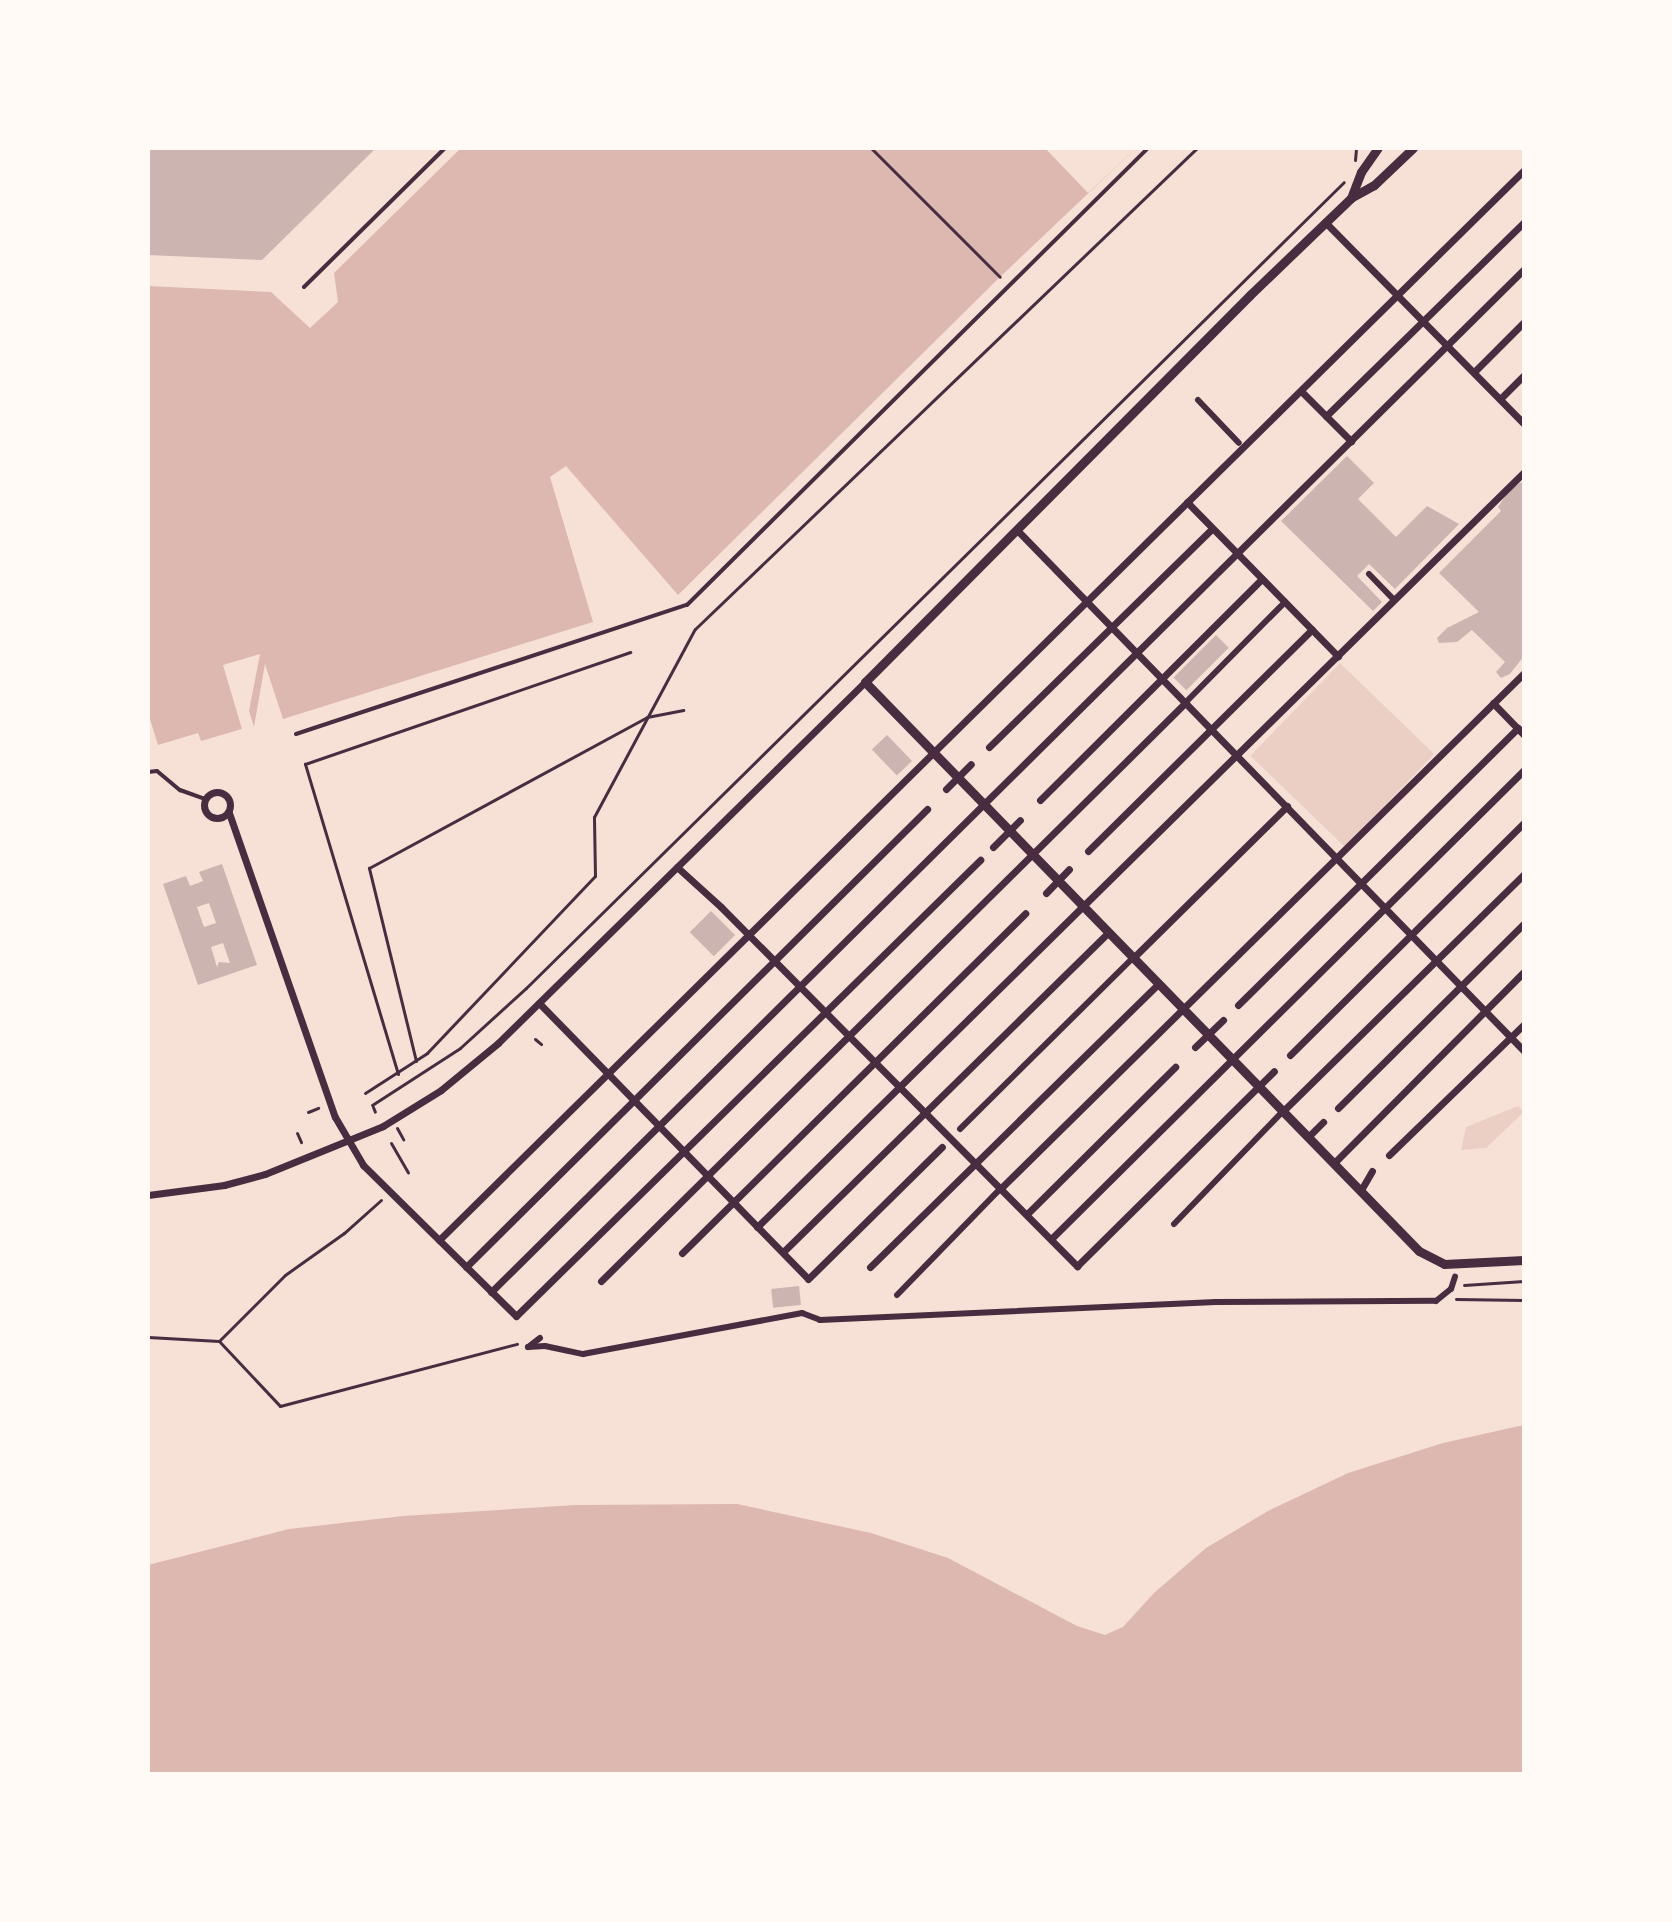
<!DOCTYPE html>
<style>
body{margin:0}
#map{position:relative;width:1672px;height:1922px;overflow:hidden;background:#f7e1d7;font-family:"Open Sans",sans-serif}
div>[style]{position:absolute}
.green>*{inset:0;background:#ebcfc5;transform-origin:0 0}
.water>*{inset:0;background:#dcb8b0}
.pier>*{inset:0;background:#f7e1d7}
.building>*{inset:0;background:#ccb4b1;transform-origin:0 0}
.path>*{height:3px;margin:-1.5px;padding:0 1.5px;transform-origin:1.5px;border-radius:1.5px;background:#4a2c40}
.service>*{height:4px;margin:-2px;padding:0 2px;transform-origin:2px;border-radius:2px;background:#4a2c40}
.pedestrian>*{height:6px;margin:-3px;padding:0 3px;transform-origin:3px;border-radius:3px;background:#4a2c40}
.minor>*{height:7px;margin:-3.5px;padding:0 3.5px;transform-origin:3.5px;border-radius:3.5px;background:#4a2c40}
.minor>.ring{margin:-3.5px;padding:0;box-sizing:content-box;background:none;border:7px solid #4a2c40;border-radius:50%}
.tertiary>*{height:9px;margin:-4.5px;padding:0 4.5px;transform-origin:4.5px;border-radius:4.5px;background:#4a2c40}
span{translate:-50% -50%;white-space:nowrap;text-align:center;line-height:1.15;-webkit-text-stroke:7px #fffaf5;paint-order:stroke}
.frame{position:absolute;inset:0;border:150px solid #fffaf5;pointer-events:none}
</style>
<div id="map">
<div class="green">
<i style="left:1340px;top:663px;width:131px;height:129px;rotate:44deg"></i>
<i style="clip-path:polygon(1518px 1106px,1524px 1112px,1486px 1148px,1461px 1150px,1466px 1127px)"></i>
</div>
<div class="water">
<i style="clip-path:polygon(461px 148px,1136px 148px,1000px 277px,678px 595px,566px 466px,550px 477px,593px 622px,283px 719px,265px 664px,254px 727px,249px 711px,260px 654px,223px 665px,242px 729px,201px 741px,198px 733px,158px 745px,148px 713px,148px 286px,271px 292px,310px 328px,338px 302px,334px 273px)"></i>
<i style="clip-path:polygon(1524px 1425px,1524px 1774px,148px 1774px,148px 1565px,289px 1529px,403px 1516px,575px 1505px,737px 1504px,871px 1533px,948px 1558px,1077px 1626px,1105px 1635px,1123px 1627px,1154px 1593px,1206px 1548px,1268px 1511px,1348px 1473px,1443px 1443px)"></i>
</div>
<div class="pier">
<i style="clip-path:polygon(1045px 148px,1136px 148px,1088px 193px)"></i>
</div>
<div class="building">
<i style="clip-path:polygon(148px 148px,376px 148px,262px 260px,148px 255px)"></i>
<i style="clip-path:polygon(1347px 456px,1374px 483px,1358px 499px,1396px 537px,1427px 506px,1459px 524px,1395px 589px,1369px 564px,1357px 576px,1382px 602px,1373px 611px,1281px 521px)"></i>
<i style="clip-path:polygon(1524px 481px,1524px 656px,1510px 674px,1501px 678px,1496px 672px,1505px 662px,1472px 630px,1457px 642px,1439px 643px,1437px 638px,1447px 628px,1479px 612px,1439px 573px,1501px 511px,1498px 507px,1510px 489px)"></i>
<i style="left:1216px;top:635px;width:18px;height:60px;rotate:45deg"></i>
<i style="left:887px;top:735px;width:36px;height:21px;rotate:46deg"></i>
<i style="clip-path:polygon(evenodd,222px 864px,257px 965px,198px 985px,163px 884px,186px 876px,190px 886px,203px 881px,199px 872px,222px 864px,209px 903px,216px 923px,204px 927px,197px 907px,209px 903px,222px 864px,223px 943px,230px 963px,219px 962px,217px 967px,211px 947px,223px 943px)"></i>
<i style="left:711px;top:911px;width:34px;height:30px;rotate:45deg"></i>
<i style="left:799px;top:1286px;width:19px;height:28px;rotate:84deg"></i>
</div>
<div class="path">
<i style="left:871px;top:148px;width:182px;rotate:45deg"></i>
<i style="left:1355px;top:160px;width:12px;rotate:-85deg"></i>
<i style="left:535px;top:1039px;width:8px;rotate:40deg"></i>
<i style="left:416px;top:1061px;width:199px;rotate:-103.7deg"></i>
<i style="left:369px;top:868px;width:316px;rotate:-28.5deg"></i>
<i style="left:647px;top:717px;width:37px;rotate:-11deg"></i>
<i style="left:398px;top:1074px;width:324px;rotate:-106.7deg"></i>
<i style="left:305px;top:764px;width:344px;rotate:-19deg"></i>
<i style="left:365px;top:1093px;width:74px;rotate:-32.8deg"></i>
<i style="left:427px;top:1053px;width:244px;rotate:-46.5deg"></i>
<i style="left:595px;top:876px;width:59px;rotate:-91deg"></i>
<i style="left:594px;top:817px;width:213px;rotate:-61.8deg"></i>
<i style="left:695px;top:629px;width:695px;rotate:-43.78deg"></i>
<i style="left:372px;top:1105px;width:105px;rotate:-32.9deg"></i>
<i style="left:460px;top:1048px;width:89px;rotate:-42.3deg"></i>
<i style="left:526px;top:988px;width:1148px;rotate:-44.58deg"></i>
<i style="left:373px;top:1107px;width:5px;rotate:68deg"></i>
<i style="left:308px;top:1112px;width:11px;rotate:-22deg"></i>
<i style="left:397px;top:1128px;width:13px;rotate:61deg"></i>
<i style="left:297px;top:1133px;width:10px;rotate:66deg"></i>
<i style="left:391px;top:1143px;width:34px;rotate:60deg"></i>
<i style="left:381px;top:1200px;width:50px;rotate:138.3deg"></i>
<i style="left:344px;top:1233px;width:72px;rotate:144.6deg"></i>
<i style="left:285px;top:1275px;width:93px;rotate:135deg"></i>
<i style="left:219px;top:1341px;width:89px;rotate:46.8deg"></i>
<i style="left:280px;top:1406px;width:245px;rotate:-14.7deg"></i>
<i style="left:1464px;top:1285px;width:60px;rotate:-3.8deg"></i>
<i style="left:1456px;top:1299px;width:68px;rotate:0.8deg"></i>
<i style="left:148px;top:1337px;width:71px;rotate:3.2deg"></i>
</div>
<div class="service">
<i style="left:304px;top:287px;width:198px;rotate:-44.6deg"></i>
<i style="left:296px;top:734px;width:412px;rotate:-18.3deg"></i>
<i style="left:687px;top:605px;width:649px;rotate:-44.75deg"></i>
<i style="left:148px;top:772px;width:9px;rotate:-6deg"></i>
<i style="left:157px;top:771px;width:30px;rotate:40deg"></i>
<i style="left:180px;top:790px;width:27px;rotate:20deg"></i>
</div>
<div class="pedestrian">
<i style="left:1198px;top:400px;width:59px;rotate:46.4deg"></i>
<i style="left:1369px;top:574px;width:36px;rotate:46deg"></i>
<i style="left:1186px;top:702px;width:141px;rotate:-45.3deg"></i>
<i style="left:960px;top:1129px;width:245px;rotate:-44.7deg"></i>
<i style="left:1174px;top:1224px;width:158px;rotate:-46deg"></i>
<i style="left:897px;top:1295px;width:149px;rotate:-45.8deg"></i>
<i style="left:540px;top:1338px;width:15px;rotate:143deg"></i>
<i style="left:528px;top:1347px;width:17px;rotate:-3deg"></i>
<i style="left:545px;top:1346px;width:39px;rotate:12deg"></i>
<i style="left:583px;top:1354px;width:223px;rotate:-10.6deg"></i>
<i style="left:802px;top:1313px;width:19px;rotate:21deg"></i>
<i style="left:820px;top:1320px;width:396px;rotate:-2.6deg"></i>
<i style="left:1216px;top:1302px;width:220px;rotate:-0.3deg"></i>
<i style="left:1436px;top:1301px;width:19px;rotate:-39deg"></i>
<i style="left:1451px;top:1289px;width:13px;rotate:-72deg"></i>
</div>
<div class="minor">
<i style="left:1325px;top:222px;width:284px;rotate:45.4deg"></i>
<i style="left:1474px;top:372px;width:71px;rotate:-45deg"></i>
<i style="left:1301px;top:391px;width:71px;rotate:45deg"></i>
<i style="left:1500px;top:399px;width:34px;rotate:-45deg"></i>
<i style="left:1326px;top:416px;width:277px;rotate:-44.4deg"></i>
<i style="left:1187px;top:502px;width:216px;rotate:45.6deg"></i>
<i style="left:1017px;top:530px;width:727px;rotate:45.78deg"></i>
<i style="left:1493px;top:703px;width:45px;rotate:45.9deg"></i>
<i style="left:989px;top:747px;width:312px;rotate:-44.4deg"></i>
<i style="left:946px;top:789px;width:35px;rotate:-45deg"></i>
<i class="ring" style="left:204px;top:792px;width:19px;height:19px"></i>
<i style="left:1040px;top:800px;width:313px;rotate:-44.9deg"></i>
<i style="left:229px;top:813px;width:322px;rotate:70.8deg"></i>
<i style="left:335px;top:1117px;width:56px;rotate:59.7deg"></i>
<i style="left:363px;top:1165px;width:215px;rotate:44.6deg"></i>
<i style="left:516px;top:1316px;width:651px;rotate:-44.5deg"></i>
<i style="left:993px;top:847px;width:38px;rotate:-45deg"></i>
<i style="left:1088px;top:851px;width:315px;rotate:-44.7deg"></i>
<i style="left:677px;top:867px;width:59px;rotate:42.3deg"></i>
<i style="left:721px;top:907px;width:506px;rotate:45.24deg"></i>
<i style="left:1077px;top:1266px;width:277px;rotate:-44.7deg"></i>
<i style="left:1046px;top:893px;width:33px;rotate:-46deg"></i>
<i style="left:1134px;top:957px;width:215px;rotate:-44.6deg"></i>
<i style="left:539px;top:1003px;width:385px;rotate:45.7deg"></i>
<i style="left:808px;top:1279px;width:188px;rotate:-44.6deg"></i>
<i style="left:1238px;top:1005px;width:394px;rotate:-44.7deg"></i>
<i style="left:1195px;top:1047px;width:39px;rotate:-44deg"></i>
<i style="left:1290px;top:1055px;width:330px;rotate:-44.8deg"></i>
<i style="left:1338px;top:1108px;width:262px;rotate:-44.8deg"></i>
<i style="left:1284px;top:1110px;width:337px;rotate:-44.5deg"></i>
<i style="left:1309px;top:1136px;width:20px;rotate:-45deg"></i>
<i style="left:1389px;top:1155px;width:188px;rotate:-44.1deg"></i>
<i style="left:1335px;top:1162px;width:268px;rotate:-45.2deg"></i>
<i style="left:1001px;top:1188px;width:734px;rotate:-44.56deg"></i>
<i style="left:1361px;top:1190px;width:22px;rotate:-60deg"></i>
<i style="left:148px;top:1195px;width:77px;rotate:-7.5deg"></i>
<i style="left:224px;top:1185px;width:42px;rotate:-15deg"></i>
<i style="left:265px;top:1174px;width:127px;rotate:-22.1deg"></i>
<i style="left:383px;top:1126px;width:68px;rotate:-31.8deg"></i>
<i style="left:441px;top:1090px;width:74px;rotate:-39.5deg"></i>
<i style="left:498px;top:1043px;width:515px;rotate:-44.53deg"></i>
<i style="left:1027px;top:1214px;width:209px;rotate:-44.8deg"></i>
<i style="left:757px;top:1227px;width:1076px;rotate:-44.55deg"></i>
<i style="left:1051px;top:1239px;width:666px;rotate:-44.76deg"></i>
<i style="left:439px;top:1240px;width:1524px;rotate:-44.6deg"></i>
<i style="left:783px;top:1252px;width:457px;rotate:-44.5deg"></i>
<i style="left:682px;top:1253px;width:483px;rotate:-44.7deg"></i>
<i style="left:466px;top:1267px;width:650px;rotate:-44.81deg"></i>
<i style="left:870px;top:1267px;width:405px;rotate:-44.5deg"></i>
<i style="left:601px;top:1281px;width:823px;rotate:-44.7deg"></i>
<i style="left:491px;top:1292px;width:1454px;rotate:-44.72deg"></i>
</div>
<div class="tertiary">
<i style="left:1413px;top:148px;width:54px;rotate:136.5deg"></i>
<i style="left:1374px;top:185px;width:26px;rotate:151deg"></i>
<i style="left:1351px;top:198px;width:140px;rotate:136.2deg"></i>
<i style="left:1250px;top:295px;width:546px;rotate:134.85deg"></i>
<i style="left:865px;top:682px;width:794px;rotate:45.77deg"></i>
<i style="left:1419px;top:1251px;width:28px;rotate:27deg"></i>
<i style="left:1444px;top:1264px;width:80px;rotate:-2.9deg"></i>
<i style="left:1351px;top:198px;width:28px;rotate:-69deg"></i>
<i style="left:1361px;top:172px;width:29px;rotate:-55deg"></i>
</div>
<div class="frame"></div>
</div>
